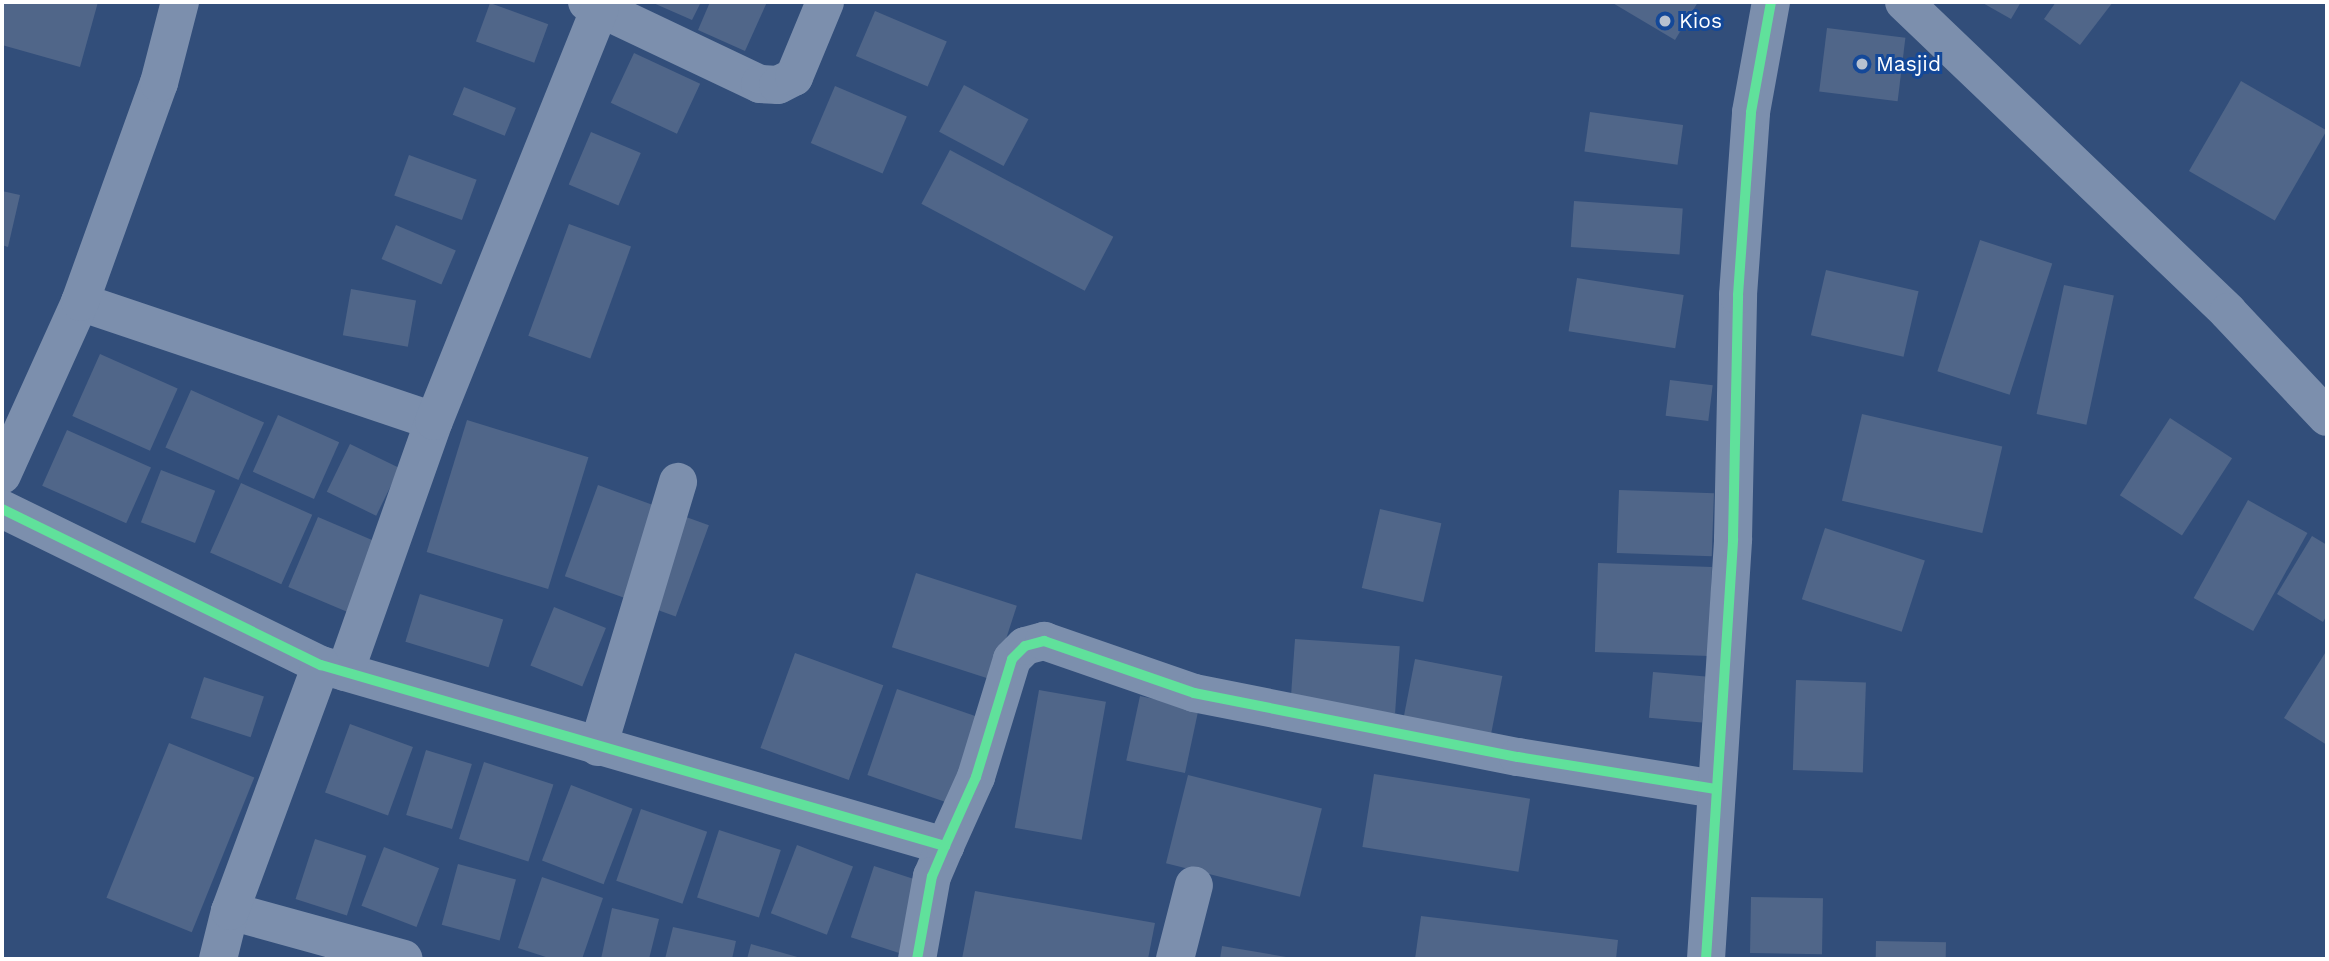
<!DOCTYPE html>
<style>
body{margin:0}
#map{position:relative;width:2329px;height:961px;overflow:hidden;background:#324e7a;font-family:"Work Sans",sans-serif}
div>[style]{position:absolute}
.building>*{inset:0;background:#506689;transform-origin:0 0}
.minor>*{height:38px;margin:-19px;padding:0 19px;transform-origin:19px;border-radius:19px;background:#7c8fad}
.cycleway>*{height:10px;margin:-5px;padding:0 5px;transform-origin:5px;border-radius:5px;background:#60e19b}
.dots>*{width:19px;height:19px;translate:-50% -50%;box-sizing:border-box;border:4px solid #144898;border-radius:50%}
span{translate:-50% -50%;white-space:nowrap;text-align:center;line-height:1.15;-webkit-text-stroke:6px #144898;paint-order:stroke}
.poi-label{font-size:21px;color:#fff}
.left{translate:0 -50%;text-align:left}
.frame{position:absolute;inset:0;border:4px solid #fff;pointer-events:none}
</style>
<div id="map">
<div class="building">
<i style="clip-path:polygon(2px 2px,98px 2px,80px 67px,2px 45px)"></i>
<i style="clip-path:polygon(651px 2px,701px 2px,692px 20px)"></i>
<i style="clip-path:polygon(710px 2px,767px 2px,745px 51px,698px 30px)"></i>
<i style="clip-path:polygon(1611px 2px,1698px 2px,1675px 40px)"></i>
<i style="clip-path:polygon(1981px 2px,2021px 2px,2011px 19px)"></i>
<i style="clip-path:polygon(2056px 2px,2113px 2px,2080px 45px,2044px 19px)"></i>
<i style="left:490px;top:3px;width:62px;height:41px;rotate:20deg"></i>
<i style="left:875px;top:11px;width:78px;height:49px;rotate:23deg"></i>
<i style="left:1827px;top:28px;width:79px;height:64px;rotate:7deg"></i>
<i style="left:634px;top:53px;width:73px;height:55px;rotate:25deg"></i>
<i style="left:2241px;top:81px;width:99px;height:104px;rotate:30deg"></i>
<i style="left:964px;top:85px;width:73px;height:53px;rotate:28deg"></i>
<i style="left:835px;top:86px;width:78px;height:62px;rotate:23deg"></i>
<i style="left:464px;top:87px;width:56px;height:30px;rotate:22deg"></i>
<i style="left:1590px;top:112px;width:94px;height:40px;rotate:8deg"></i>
<i style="left:591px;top:132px;width:54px;height:57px;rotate:23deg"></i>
<i style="left:950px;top:150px;width:185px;height:61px;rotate:28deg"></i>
<i style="left:409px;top:155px;width:72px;height:43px;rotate:20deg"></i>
<i style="clip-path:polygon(2px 191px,20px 195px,8px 247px,2px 245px)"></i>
<i style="left:1574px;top:201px;width:109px;height:46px;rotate:4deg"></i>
<i style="left:569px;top:224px;width:66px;height:119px;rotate:20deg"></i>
<i style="left:396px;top:225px;width:65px;height:37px;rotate:23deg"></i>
<i style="left:1980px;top:240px;width:76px;height:138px;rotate:18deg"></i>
<i style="left:1826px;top:270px;width:95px;height:67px;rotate:13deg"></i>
<i style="left:1577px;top:278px;width:108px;height:54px;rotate:9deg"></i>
<i style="left:2064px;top:285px;width:51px;height:132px;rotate:12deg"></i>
<i style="left:351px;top:289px;width:66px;height:47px;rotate:10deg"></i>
<i style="left:100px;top:354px;width:85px;height:68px;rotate:24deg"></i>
<i style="left:1670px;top:380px;width:43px;height:36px;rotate:7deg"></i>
<i style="left:191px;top:390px;width:80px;height:63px;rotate:24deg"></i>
<i style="left:1862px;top:414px;width:144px;height:89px;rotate:13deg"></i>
<i style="left:278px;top:415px;width:67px;height:62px;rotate:24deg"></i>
<i style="left:2170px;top:418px;width:74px;height:92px;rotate:33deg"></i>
<i style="left:467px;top:420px;width:127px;height:138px;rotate:17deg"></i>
<i style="left:67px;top:430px;width:92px;height:61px;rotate:24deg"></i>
<i style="left:350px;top:444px;width:55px;height:53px;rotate:26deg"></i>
<i style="left:161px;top:470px;width:58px;height:56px;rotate:21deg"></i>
<i style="left:241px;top:483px;width:78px;height:76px;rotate:24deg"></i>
<i style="left:598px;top:485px;width:118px;height:97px;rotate:20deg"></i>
<i style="left:1619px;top:490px;width:95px;height:63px;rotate:2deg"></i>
<i style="left:2248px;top:500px;width:68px;height:112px;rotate:29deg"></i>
<i style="left:1380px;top:509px;width:63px;height:81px;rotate:13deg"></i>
<i style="left:318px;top:517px;width:65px;height:76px;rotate:23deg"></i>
<i style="left:1825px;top:528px;width:105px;height:75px;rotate:18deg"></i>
<i style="clip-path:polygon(2312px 536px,2327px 545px,2327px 615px,2323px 622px,2277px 594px)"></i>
<i style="left:1598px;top:563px;width:114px;height:89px;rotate:2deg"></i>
<i style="left:916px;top:573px;width:106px;height:78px;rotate:18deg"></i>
<i style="left:420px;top:594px;width:87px;height:50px;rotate:17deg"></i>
<i style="left:554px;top:607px;width:56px;height:63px;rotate:22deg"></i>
<i style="left:1295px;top:639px;width:105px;height:67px;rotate:4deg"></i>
<i style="clip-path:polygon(2327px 650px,2327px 745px,2284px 718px)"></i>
<i style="left:795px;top:653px;width:94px;height:101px;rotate:20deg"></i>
<i style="left:1415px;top:659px;width:89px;height:64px;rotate:11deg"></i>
<i style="left:1653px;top:672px;width:53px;height:46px;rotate:5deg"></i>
<i style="left:204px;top:677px;width:63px;height:43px;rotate:18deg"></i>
<i style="left:1796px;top:680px;width:70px;height:90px;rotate:2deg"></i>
<i style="left:897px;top:689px;width:88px;height:91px;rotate:19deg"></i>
<i style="left:1039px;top:690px;width:68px;height:140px;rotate:10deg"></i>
<i style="left:1140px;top:696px;width:60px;height:66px;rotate:12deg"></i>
<i style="left:350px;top:724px;width:67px;height:73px;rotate:20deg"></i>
<i style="left:169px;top:743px;width:92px;height:167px;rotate:22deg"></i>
<i style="left:426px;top:750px;width:48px;height:68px;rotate:17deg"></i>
<i style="left:484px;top:762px;width:73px;height:81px;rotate:18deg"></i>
<i style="left:1374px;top:774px;width:158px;height:74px;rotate:9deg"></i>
<i style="left:1188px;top:775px;width:138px;height:91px;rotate:14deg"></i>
<i style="left:571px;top:785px;width:66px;height:81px;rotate:21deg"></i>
<i style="left:641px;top:809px;width:70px;height:76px;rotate:19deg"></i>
<i style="left:719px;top:830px;width:65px;height:71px;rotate:18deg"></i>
<i style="left:315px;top:839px;width:54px;height:63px;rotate:18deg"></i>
<i style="left:797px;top:845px;width:60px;height:73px;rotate:21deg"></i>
<i style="left:384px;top:847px;width:59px;height:63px;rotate:21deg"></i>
<i style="left:458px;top:864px;width:60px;height:63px;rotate:15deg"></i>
<i style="left:874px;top:866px;width:54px;height:75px;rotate:18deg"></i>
<i style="clip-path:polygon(542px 877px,603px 898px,582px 959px,552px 959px,518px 948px)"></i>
<i style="clip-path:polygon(975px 891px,1155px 923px,1148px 959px,962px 959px)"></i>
<i style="left:1751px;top:897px;width:72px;height:56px;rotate:1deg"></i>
<i style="clip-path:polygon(612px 908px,659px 919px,649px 959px,601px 959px)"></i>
<i style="clip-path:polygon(1421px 916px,1618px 940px,1616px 959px,1415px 959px)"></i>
<i style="clip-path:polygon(673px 927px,736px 941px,732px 959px,665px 959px)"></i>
<i style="left:1876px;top:941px;width:70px;height:18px;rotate:1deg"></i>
<i style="clip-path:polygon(751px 944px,801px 958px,801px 959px,747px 959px)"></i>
<i style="clip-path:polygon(1222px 946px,1292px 958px,1292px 959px,1220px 959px)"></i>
</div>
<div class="minor">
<i style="left:587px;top:2px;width:191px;rotate:25.4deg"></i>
<i style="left:760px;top:84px;width:18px;rotate:3deg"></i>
<i style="left:778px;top:85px;width:18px;rotate:-27deg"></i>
<i style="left:794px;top:77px;width:81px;rotate:-67.5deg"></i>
<i style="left:1904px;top:2px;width:448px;rotate:43.7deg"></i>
<i style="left:2228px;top:312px;width:144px;rotate:46.7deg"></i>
<i style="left:80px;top:302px;width:373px;rotate:18.6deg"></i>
<i style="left:2px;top:475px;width:190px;rotate:-65.7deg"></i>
<i style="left:80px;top:302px;width:233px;rotate:-70.2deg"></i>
<i style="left:159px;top:83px;width:84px;rotate:-75.5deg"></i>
<i style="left:2px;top:509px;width:355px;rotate:26.1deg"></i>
<i style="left:321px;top:665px;width:650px;rotate:16.18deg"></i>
<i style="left:945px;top:846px;width:33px;rotate:113deg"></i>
<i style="left:932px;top:876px;width:84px;rotate:100.2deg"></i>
<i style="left:345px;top:672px;width:266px;rotate:-70.5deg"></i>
<i style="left:434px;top:421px;width:445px;rotate:-68.1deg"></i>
<i style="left:598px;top:747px;width:277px;rotate:-73.2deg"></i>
<i style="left:945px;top:846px;width:76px;rotate:-65.8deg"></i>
<i style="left:976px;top:777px;width:123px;rotate:-73deg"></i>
<i style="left:1012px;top:659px;width:18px;rotate:-45deg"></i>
<i style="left:1025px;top:646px;width:20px;rotate:-15deg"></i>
<i style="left:1044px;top:641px;width:159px;rotate:19.1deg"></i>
<i style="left:1194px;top:693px;width:330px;rotate:11.2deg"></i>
<i style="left:1518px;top:757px;width:200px;rotate:9.2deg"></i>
<i style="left:230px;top:911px;width:180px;rotate:15.4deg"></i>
<i style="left:218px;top:959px;width:49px;rotate:-76deg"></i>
<i style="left:230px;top:911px;width:262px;rotate:-69.7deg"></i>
<i style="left:1175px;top:959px;width:76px;rotate:-75.6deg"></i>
<i style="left:1706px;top:959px;width:421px;rotate:-86.3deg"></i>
<i style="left:1733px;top:539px;width:244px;rotate:-88.8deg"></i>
<i style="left:1738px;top:295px;width:183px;rotate:-85.9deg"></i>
<i style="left:1751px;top:112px;width:112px;rotate:-79.7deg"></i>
</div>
<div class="cycleway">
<i style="left:2px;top:509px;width:355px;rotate:26.1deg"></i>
<i style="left:321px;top:665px;width:650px;rotate:16.18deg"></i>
<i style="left:945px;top:846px;width:33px;rotate:113deg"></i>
<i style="left:932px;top:876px;width:84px;rotate:100.2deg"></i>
<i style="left:945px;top:846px;width:76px;rotate:-65.8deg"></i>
<i style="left:976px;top:777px;width:123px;rotate:-73deg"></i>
<i style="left:1012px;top:659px;width:18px;rotate:-45deg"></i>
<i style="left:1025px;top:646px;width:20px;rotate:-15deg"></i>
<i style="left:1044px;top:641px;width:159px;rotate:19.1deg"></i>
<i style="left:1194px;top:693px;width:330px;rotate:11.2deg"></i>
<i style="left:1518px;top:757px;width:200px;rotate:9.2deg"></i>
<i style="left:1706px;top:959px;width:421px;rotate:-86.3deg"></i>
<i style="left:1733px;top:539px;width:244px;rotate:-88.8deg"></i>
<i style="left:1738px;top:295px;width:183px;rotate:-85.9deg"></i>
<i style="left:1751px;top:112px;width:112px;rotate:-79.7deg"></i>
</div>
<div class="dots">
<i style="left:1665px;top:21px;background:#b7c1d0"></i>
<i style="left:1862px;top:64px;background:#b7c1d0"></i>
</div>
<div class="poi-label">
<span class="left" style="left:1679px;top:21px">Kios</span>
<span class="left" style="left:1876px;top:64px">Masjid</span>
</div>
<div class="frame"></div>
</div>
